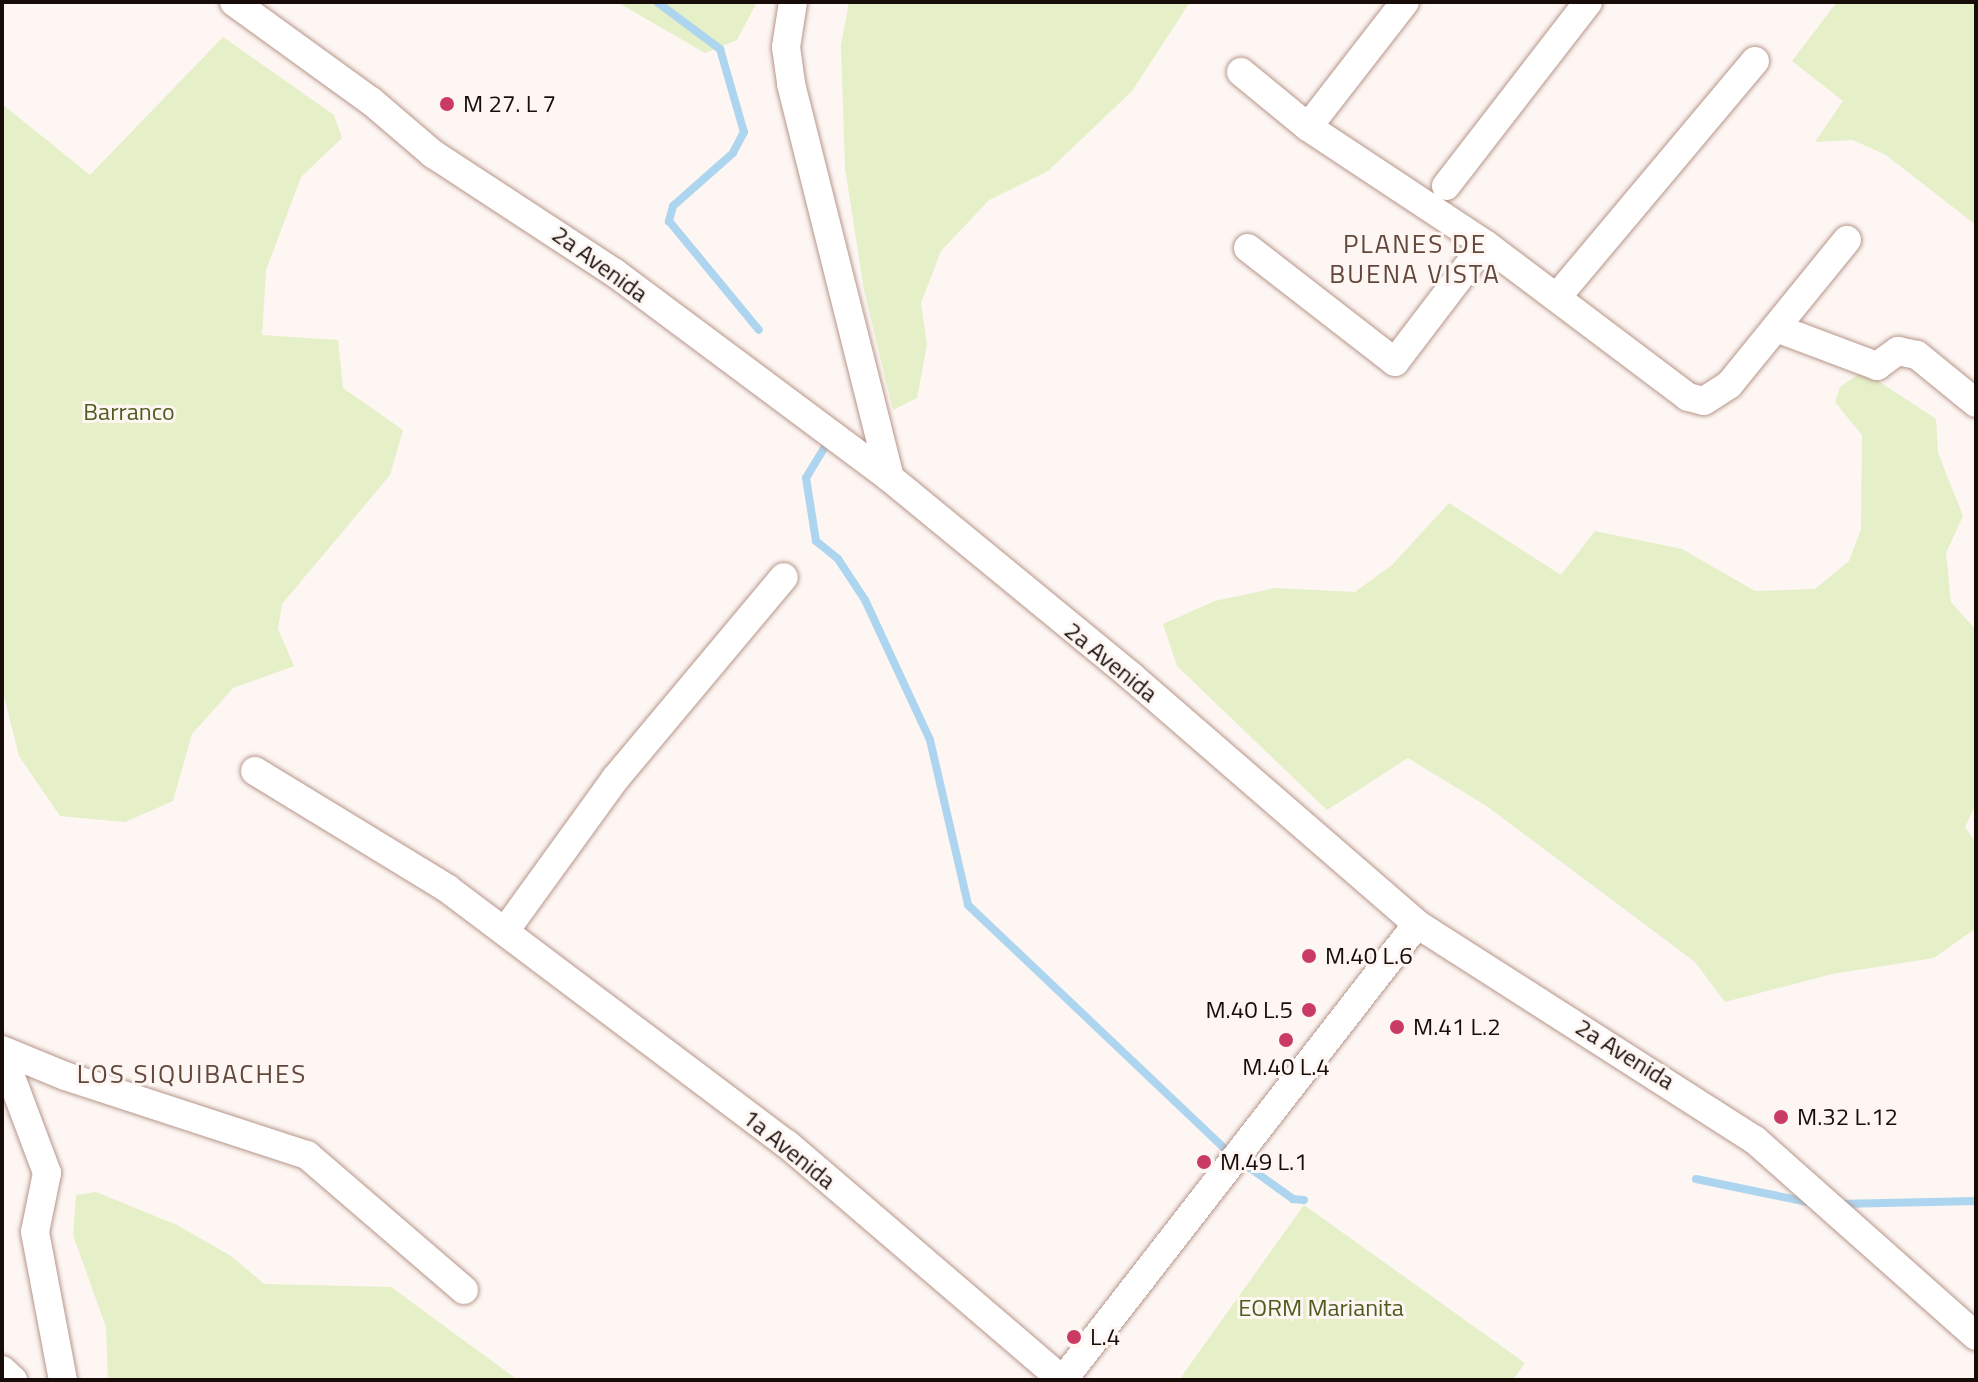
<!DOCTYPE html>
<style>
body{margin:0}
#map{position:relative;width:1978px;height:1382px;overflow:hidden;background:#fdf6f3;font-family:"Titillium Web",sans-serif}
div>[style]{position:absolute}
.green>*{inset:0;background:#e5efc8}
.stream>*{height:8px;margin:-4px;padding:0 4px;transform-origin:4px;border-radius:4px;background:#add5ef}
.roads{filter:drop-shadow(0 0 2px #b6968a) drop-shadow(0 0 2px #b6968a)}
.minor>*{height:28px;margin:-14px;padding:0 14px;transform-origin:14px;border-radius:14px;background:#fff}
.dots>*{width:22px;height:22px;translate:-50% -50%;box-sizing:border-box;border:4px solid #fdf6f3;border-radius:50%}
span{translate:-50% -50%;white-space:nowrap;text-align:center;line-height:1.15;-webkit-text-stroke:6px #fdf6f3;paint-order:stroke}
.poi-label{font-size:24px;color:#170c08}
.left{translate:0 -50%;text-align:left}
.right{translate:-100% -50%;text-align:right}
.street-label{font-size:24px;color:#170c08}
.park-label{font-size:24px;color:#505c1f}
.neighbourhood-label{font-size:26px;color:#63473c;letter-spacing:2px}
.frame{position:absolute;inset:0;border:4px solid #170c08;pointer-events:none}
</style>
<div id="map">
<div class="green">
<i style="clip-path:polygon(617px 2px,757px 2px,737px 40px,705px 53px)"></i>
<i style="clip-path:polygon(849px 2px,1190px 2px,1132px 91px,1048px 171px,989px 200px,941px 251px,921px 303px,927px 345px,917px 398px,893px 410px,864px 290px,845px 168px,841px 45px)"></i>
<i style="clip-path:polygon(1837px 2px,1976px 2px,1976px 225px,1886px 155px,1853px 140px,1815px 142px,1843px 101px,1792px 61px)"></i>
<i style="clip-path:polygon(223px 37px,334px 115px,342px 138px,301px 177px,266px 270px,262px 335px,338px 340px,343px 388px,403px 430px,390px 475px,282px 604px,278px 629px,294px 666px,233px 688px,192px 734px,173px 801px,125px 822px,60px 816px,19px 756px,2px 688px,2px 104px,90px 175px)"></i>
<i style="clip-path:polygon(1863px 371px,1936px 419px,1938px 453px,1963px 516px,1946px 553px,1951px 602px,1976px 630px,1976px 804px,1965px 827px,1976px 843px,1976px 928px,1934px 958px,1832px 974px,1725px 1002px,1695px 962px,1488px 807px,1408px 758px,1327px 810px,1177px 666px,1163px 624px,1215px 601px,1275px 588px,1355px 592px,1392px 565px,1449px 503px,1561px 575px,1595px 531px,1682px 549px,1755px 591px,1815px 589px,1849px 561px,1861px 529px,1862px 435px,1835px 402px,1840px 387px)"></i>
<i style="clip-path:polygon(96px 1192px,177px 1225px,231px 1256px,264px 1284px,391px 1287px,518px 1380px,108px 1380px,106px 1327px,73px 1235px,76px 1195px)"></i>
<i style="clip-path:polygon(1304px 1205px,1525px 1363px,1513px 1380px,1179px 1380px)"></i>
</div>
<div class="stream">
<i style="left:657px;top:2px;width:79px;rotate:36.7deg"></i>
<i style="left:720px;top:49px;width:86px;rotate:73.9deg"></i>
<i style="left:744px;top:132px;width:24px;rotate:118deg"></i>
<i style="left:733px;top:153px;width:80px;rotate:138.5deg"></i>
<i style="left:673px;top:206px;width:16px;rotate:105deg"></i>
<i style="left:669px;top:221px;width:141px;rotate:50.5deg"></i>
<i style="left:829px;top:440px;width:44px;rotate:121.2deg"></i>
<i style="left:806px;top:478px;width:64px;rotate:81deg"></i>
<i style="left:816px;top:541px;width:28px;rotate:39deg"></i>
<i style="left:838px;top:559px;width:49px;rotate:56.6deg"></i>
<i style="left:865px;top:600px;width:154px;rotate:65.1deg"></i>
<i style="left:930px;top:740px;width:169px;rotate:77deg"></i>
<i style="left:968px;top:905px;width:360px;rotate:43.5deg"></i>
<i style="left:1229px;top:1153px;width:79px;rotate:35.7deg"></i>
<i style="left:1293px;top:1199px;width:11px;rotate:5deg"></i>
<i style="left:1696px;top:1179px;width:124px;rotate:11.7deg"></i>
<i style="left:1838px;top:1204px;width:138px;rotate:-1.2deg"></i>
</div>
<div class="roads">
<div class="minor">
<i style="left:234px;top:2px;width:169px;rotate:35.9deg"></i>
<i style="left:371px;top:101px;width:82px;rotate:40.5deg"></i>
<i style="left:433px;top:154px;width:217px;rotate:33.2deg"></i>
<i style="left:615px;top:273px;width:343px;rotate:36.7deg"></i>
<i style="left:890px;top:478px;width:312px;rotate:39.4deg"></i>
<i style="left:1131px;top:676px;width:379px;rotate:40.9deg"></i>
<i style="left:1417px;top:924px;width:401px;rotate:32.6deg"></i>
<i style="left:1755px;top:1140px;width:295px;rotate:41.6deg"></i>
<i style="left:793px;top:2px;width:46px;rotate:98.8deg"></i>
<i style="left:786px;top:47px;width:37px;rotate:82deg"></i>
<i style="left:791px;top:84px;width:406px;rotate:75.9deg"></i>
<i style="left:1241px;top:72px;width:87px;rotate:39.4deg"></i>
<i style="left:1308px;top:127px;width:212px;rotate:33.5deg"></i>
<i style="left:1485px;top:244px;width:254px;rotate:37deg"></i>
<i style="left:1688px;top:397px;width:16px;rotate:14deg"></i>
<i style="left:1704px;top:401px;width:30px;rotate:-33deg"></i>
<i style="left:1729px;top:385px;width:187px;rotate:-50.9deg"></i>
<i style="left:1308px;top:127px;width:158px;rotate:-52.2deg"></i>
<i style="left:1446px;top:186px;width:232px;rotate:-52.3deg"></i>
<i style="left:1248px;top:248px;width:186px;rotate:37.8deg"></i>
<i style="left:1395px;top:362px;width:148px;rotate:-52.7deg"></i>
<i style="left:1557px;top:297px;width:308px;rotate:-50deg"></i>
<i style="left:1776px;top:328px;width:108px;rotate:20.6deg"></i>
<i style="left:1877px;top:366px;width:26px;rotate:-36deg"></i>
<i style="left:1898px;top:351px;width:19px;rotate:12deg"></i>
<i style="left:1917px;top:355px;width:76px;rotate:39.1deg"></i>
<i style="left:255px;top:771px;width:226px;rotate:31.4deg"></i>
<i style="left:448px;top:889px;width:424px;rotate:37deg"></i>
<i style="left:787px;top:1144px;width:362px;rotate:40.6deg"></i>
<i style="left:505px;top:931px;width:188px;rotate:-54.1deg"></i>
<i style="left:615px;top:779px;width:263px;rotate:-50.1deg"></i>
<i style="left:2px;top:1050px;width:68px;rotate:22.4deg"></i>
<i style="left:65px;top:1076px;width:255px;rotate:18.1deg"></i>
<i style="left:307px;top:1155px;width:207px;rotate:40.7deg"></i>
<i style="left:2px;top:1053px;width:128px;rotate:69.4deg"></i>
<i style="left:47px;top:1173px;width:60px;rotate:101.5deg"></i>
<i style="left:35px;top:1232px;width:151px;rotate:79.3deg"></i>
<i style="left:2px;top:1370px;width:15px;rotate:42deg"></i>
<i style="left:1063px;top:1380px;width:577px;rotate:-52.18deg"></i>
</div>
</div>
<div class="dots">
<i style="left:447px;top:104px;background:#ca3b64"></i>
<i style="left:1309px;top:956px;background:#ca3b64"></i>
<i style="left:1309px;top:1010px;background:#ca3b64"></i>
<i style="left:1397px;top:1027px;background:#ca3b64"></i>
<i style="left:1286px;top:1040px;background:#ca3b64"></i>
<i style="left:1781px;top:1117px;background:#ca3b64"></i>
<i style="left:1204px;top:1162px;background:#ca3b64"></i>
<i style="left:1074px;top:1337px;background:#ca3b64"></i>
</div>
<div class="poi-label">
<span class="left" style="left:463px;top:104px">M 27. L 7</span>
<span class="left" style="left:1325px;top:956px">M.40 L.6</span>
<span class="right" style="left:1293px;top:1010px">M.40 L.5</span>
<span class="left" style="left:1413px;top:1027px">M.41 L.2</span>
<span style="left:1286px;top:1067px">M.40 L.4</span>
<span class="left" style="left:1797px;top:1117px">M.32 L.12</span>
<span class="left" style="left:1220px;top:1162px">M.49 L.1</span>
<span class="left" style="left:1090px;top:1337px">L.4</span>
</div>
<div class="street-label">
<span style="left:600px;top:264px;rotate:36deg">2a Avenida</span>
<span style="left:1111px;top:662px;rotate:39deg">2a Avenida</span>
<span style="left:1625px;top:1054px;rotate:32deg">2a Avenida</span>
<span style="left:789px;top:1149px;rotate:39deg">1a Avenida</span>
</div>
<div class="park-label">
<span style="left:129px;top:412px">Barranco</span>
<span style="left:1321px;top:1308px">EORM Marianita</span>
</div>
<div class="neighbourhood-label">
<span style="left:1415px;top:259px">PLANES DE<br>BUENA VISTA</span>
<span style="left:192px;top:1074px">LOS SIQUIBACHES</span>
</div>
<div class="frame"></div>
</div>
